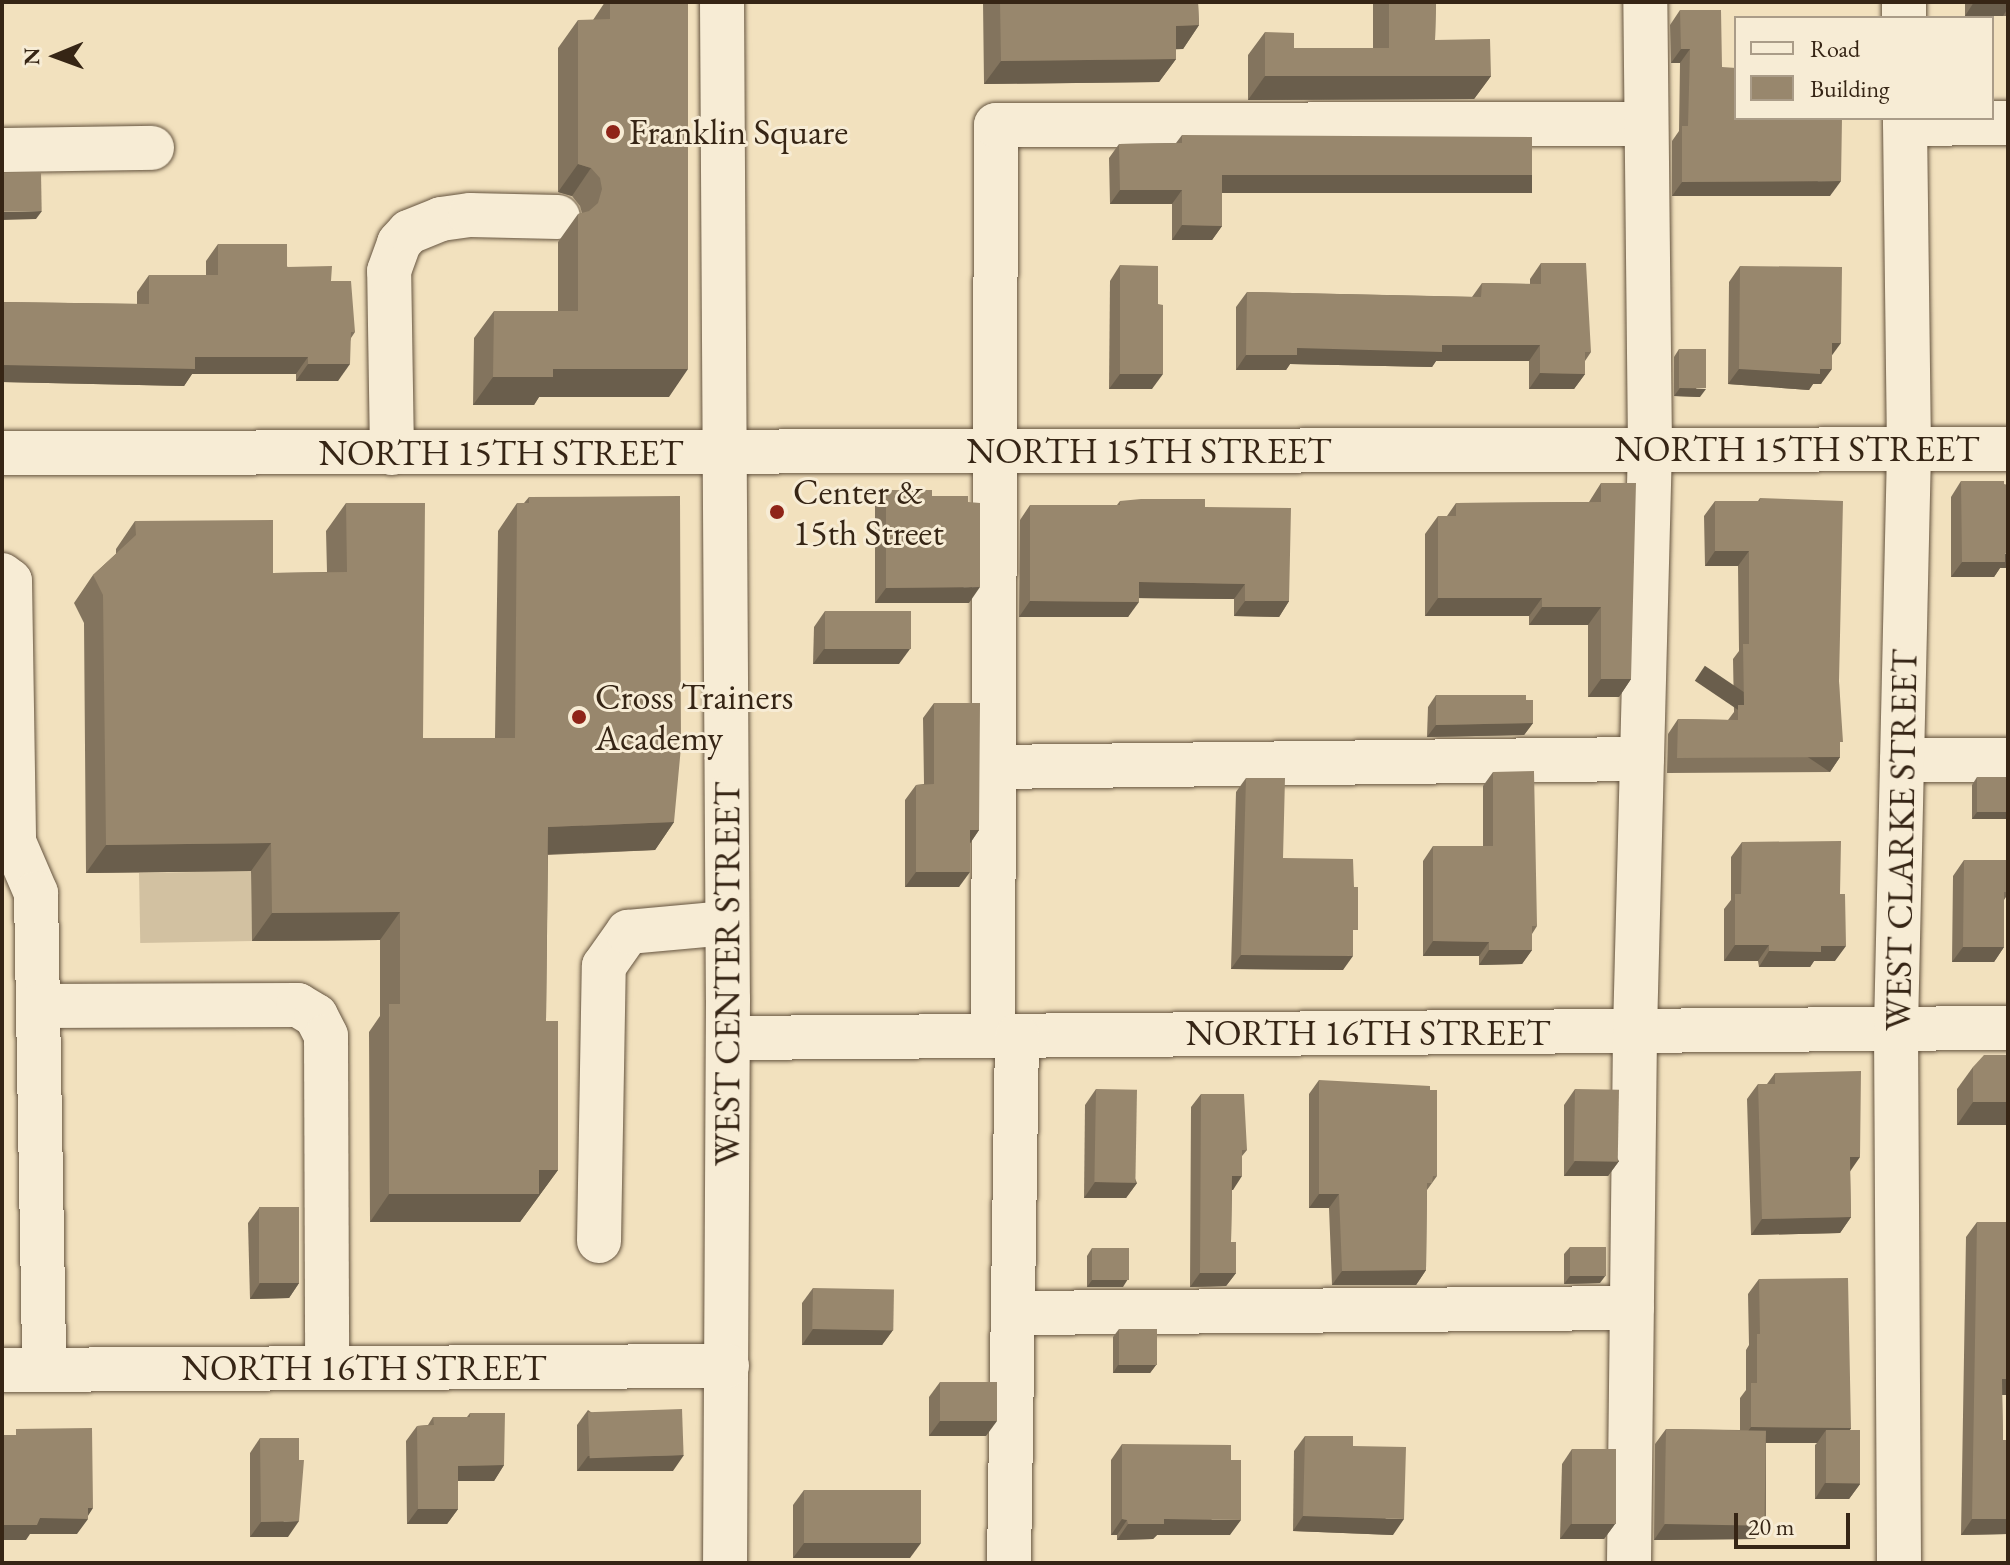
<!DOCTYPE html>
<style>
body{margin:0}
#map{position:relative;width:2010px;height:1565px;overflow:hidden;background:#f2e1be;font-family:"EB Garamond",serif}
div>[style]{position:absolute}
.green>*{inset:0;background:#d2c1a1;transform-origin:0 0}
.roads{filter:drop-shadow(0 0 2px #65543f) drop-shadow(0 0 2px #65543f)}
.minor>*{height:44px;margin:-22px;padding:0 22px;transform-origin:22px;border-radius:22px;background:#f7ecd5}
.wall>*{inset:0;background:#83745e;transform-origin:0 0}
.shaded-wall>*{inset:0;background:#6a5e4c;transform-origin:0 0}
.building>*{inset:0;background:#98876d;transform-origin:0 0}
.dots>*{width:22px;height:22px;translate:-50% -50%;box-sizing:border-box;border:4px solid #f7ecd5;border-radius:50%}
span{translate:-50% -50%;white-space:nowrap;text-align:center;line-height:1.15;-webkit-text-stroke:6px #f7ecd5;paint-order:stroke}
.poi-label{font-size:36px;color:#362515}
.left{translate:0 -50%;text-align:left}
.street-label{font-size:36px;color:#362515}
.frame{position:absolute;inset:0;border:4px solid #362515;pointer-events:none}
.legend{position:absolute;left:1734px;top:16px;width:260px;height:104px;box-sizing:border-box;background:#f7ecd5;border:2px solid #aa9c88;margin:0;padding:10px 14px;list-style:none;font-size:24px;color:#362515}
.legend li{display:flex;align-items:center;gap:16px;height:40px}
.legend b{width:40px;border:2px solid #aa9c88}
.north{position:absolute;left:16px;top:16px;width:80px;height:80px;-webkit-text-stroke:6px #f7ecd5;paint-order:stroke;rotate:269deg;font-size:22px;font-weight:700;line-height:32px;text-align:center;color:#362515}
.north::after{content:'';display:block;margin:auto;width:28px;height:36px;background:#362515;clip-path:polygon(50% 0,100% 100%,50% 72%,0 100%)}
.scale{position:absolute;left:1734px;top:1513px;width:116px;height:36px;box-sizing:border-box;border:4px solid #362515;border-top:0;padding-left:10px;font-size:24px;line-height:28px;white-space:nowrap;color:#362515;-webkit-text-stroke:6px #f7ecd5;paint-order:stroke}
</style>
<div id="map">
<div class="green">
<i style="left:251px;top:871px;width:70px;height:112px;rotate:89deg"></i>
</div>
<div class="roads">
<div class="minor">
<i style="left:722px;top:2px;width:997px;rotate:89.66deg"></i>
<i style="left:728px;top:999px;width:564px;rotate:90.3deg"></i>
<i style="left:1904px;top:2px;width:16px;rotate:90deg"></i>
<i style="left:1905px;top:124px;width:103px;rotate:-0.6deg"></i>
<i style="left:2px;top:150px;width:150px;rotate:-0.8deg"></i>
<i style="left:2px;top:453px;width:2006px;rotate:-0.11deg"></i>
<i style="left:392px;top:453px;width:182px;rotate:-90.9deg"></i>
<i style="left:389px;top:271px;width:30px;rotate:-70deg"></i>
<i style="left:399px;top:243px;width:15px;rotate:-48deg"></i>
<i style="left:409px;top:232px;width:35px;rotate:-22deg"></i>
<i style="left:441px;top:219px;width:29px;rotate:-8deg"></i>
<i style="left:470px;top:215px;width:88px;rotate:1.3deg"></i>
<i style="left:2px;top:575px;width:10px;rotate:37deg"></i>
<i style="left:10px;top:581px;width:261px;rotate:89.1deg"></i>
<i style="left:14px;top:842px;width:56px;rotate:66.7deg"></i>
<i style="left:36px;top:893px;width:477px;rotate:89deg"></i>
<i style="left:1902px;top:760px;width:106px"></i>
<i style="left:992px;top:767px;width:650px;rotate:-0.71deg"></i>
<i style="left:38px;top:1006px;width:260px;rotate:-0.2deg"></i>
<i style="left:298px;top:1005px;width:21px;rotate:31deg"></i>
<i style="left:316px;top:1016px;width:22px;rotate:63deg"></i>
<i style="left:326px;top:1036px;width:332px;rotate:89.8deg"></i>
<i style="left:993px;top:1036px;width:911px;rotate:-89.81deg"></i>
<i style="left:996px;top:125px;width:650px;rotate:-0.09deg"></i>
<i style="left:728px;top:1038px;width:1280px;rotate:-0.45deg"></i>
<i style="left:599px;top:1241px;width:275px;rotate:-89deg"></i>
<i style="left:604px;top:966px;width:42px;rotate:-54.8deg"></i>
<i style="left:628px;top:932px;width:99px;rotate:-5.2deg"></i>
<i style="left:1013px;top:1313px;width:619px;rotate:-0.46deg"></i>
<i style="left:2px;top:1370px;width:725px;rotate:-0.32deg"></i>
<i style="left:1009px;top:1563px;width:527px;rotate:-89.13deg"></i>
<i style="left:1629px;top:1563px;width:532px;rotate:-89.35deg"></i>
<i style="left:1635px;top:1031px;width:583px;rotate:-88.53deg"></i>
<i style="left:1650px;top:448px;width:446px;rotate:-90.6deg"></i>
<i style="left:1899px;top:1563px;width:535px;rotate:-90.32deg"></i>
<i style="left:1896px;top:1028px;width:578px;rotate:-88.71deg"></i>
<i style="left:1909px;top:450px;width:332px;rotate:-90.7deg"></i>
</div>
</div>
<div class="wall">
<i style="clip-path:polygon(605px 2px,688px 2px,669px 397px,539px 397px,534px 405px,473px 405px,474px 338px,494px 311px,558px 311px,558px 242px,578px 214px,582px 213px,580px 206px,572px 196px,558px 192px,558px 48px,578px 20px,593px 20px)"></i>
<i style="clip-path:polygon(983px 2px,1198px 2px,1199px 25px,1183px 49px,1176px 49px,1176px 59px,1159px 82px,984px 84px)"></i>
<i style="clip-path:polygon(1373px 2px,1436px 2px,1435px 40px,1491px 76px,1474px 99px,1248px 100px,1248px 55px,1265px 32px,1294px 48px,1373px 48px)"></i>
<i style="left:1965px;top:2px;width:43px;height:14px"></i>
<i style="clip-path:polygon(1680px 10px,1722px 67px,1830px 196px,1672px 196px,1672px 141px,1679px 131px,1680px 63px,1671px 63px,1670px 25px)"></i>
<i style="clip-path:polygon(1182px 135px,1532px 175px,1522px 189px,1222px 190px,1222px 226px,1212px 240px,1172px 240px,1172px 204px,1110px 204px,1109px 158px,1119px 144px,1176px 143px)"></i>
<i style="clip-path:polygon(218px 244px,331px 281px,355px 332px,351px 338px,338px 381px,296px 381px,296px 374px,192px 374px,184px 386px,2px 382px,2px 302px,137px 304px,137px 292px,149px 275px,206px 275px,206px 261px)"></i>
<i style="clip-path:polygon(1541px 263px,1591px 352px,1585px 361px,1585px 374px,1574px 389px,1529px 389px,1529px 361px,1436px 361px,1432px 367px,1290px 364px,1286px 370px,1236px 370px,1236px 307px,1247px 292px,1472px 297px,1482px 283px,1530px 284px,1530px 279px)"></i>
<i style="clip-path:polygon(1120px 265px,1152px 389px,1109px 389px,1110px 281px)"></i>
<i style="clip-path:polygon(1740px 266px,1832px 356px,1821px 384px,1813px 384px,1809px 390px,1728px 384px,1729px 282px)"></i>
<i style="clip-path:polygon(1679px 349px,1700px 397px,1674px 396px,1674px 357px)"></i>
<i style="clip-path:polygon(1961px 481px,2000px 568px,1994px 577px,1951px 577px,1951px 497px)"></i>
<i style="clip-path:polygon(1601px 483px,1631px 679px,1619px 697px,1588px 697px,1588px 625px,1529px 625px,1529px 616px,1425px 616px,1425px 534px,1438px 516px,1447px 516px,1456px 503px,1589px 502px)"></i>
<i style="clip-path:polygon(886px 490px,932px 496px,969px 603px,875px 603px,875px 505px)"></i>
<i style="clip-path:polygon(529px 497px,674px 822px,655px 850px,548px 855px,546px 1021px,558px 1170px,520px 1222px,370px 1222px,369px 1032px,380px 1016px,380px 940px,252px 941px,251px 871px,86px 873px,84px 623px,74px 603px,93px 575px,116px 554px,116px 549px,135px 521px,273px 573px,327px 572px,326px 531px,346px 503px,423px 738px,495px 738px,498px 531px,517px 503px,524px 503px)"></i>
<i style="clip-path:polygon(1760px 498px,1839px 681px,1840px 757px,1830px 772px,1667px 773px,1668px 734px,1678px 719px,1728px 720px,1734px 712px,1733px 659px,1739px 651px,1738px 566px,1705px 566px,1704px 516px,1715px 501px,1758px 501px)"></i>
<i style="clip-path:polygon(1120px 501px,1205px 507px,1289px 601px,1279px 617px,1234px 616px,1234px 599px,1139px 598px,1128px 617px,1019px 617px,1020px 520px,1030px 505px,1117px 505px)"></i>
<i style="clip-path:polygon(825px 611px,899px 664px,813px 664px,814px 627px)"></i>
<i style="clip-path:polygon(1436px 695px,1526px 700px,1533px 723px,1524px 735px,1427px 737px,1428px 707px)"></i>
<i style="clip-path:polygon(934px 703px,979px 830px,970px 843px,959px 887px,905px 887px,905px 800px,916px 785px,924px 784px,923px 718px)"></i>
<i style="clip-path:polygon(1493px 772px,1537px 926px,1532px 934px,1532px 950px,1522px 964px,1479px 965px,1479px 956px,1423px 956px,1423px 861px,1433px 846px,1483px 846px,1483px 786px)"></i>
<i style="clip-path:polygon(1977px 777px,2007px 819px,1972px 819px,1972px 785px)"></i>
<i style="clip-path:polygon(1246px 778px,1283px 858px,1353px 937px,1343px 970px,1231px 969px,1236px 792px)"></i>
<i style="clip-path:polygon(1742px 842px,1835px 961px,1814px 961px,1810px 967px,1759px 967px,1758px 961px,1724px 961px,1724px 909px,1731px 900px,1731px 857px)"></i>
<i style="clip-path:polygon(1964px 860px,2008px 860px,2008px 894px,2004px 900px,2004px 947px,1994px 962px,1952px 962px,1953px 876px)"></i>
<i style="clip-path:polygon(2008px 1055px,2008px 1125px,1957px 1125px,1957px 1089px,1973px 1067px)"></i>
<i style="clip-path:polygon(1775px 1073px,1850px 1172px,1851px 1217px,1840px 1233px,1751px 1235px,1747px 1099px,1758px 1084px,1767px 1084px)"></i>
<i style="clip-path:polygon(1319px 1080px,1437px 1176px,1427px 1190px,1426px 1270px,1416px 1285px,1332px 1285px,1329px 1208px,1309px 1208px,1309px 1094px)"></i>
<i style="clip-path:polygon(1096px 1089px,1137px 1183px,1126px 1198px,1084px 1198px,1085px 1105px)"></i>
<i style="clip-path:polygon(1575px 1089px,1619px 1161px,1608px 1176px,1564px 1176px,1564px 1105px)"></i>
<i style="clip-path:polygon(1201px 1094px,1247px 1150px,1242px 1156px,1233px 1190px,1232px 1190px,1231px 1242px,1236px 1273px,1226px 1286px,1190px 1287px,1191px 1107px)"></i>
<i style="clip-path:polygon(259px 1208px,299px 1283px,289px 1298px,250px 1299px,248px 1223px)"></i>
<i style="clip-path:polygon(1977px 1222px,2008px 1222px,2008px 1395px,2002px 1395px,2003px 1440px,2008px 1534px,1961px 1535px,1966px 1237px)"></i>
<i style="clip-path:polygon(1570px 1247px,1600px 1283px,1564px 1284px,1564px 1254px)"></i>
<i style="clip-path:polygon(1092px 1248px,1123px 1287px,1087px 1287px,1087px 1256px)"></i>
<i style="clip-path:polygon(1759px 1279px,1851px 1428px,1850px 1430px,1860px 1484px,1849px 1499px,1815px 1499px,1815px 1445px,1817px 1443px,1766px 1443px,1766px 1524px,1755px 1539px,1654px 1540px,1655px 1444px,1666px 1429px,1740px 1430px,1740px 1398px,1746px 1390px,1746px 1350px,1749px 1345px,1748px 1294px)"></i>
<i style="clip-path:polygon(813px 1288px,893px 1330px,882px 1345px,802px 1345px,802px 1303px)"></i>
<i style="clip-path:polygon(1119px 1329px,1156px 1365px,1150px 1373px,1113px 1373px,1113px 1337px)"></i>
<i style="clip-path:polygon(940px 1382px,986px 1436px,929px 1436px,929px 1397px)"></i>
<i style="clip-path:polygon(588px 1410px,673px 1471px,577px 1471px,577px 1425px)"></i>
<i style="clip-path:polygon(470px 1413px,504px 1465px,494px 1481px,458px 1481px,458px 1509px,447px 1524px,407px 1524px,406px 1441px,417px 1426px,428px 1425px,433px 1417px,467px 1417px)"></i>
<i style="clip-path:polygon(1305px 1436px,1353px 1446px,1393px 1535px,1293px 1531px,1294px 1451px)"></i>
<i style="clip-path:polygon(260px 1438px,288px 1537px,250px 1537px,250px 1453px)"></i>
<i style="clip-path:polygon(1122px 1444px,1230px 1535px,1157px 1535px,1153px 1539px,1117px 1540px,1117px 1535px,1111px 1535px,1111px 1460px)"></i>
<i style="clip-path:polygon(1572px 1449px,1615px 1524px,1604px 1539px,1560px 1539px,1562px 1464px)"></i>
<i style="clip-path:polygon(804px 1490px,910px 1558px,793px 1558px,793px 1505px)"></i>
</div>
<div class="shaded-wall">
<i style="clip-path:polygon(1974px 2px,2008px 2px,2008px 8px,2003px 16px,1965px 16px)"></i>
<i style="clip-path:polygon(1199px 25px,1183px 49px,1159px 50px,1176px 26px)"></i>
<i style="clip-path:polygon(1681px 49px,1690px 49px,1680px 63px,1671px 63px)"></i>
<i style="clip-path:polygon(1176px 59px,1159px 82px,984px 84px,1001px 61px)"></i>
<i style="clip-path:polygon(1265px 76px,1491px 76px,1474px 99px,1248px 100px)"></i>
<i style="clip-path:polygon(578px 164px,591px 168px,572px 196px,558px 192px)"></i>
<i style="left:1222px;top:175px;width:310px;height:18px"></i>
<i style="clip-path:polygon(1841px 181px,1830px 196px,1672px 196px,1682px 182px)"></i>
<i style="clip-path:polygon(1120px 190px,1182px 190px,1172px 204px,1110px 204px)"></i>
<i style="clip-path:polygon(42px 211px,36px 219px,2px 220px,3px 212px)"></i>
<i style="clip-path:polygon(1182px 225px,1222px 226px,1212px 240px,1172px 240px)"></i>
<i style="clip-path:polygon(1832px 343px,1841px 343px,1830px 358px)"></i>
<i style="clip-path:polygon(1442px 345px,1540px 345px,1529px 361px,1436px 361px,1432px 367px,1290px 364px,1286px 370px,1236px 370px,1246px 355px,1297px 348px)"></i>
<i style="clip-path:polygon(195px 357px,308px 357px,296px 374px,192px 374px,184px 386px,2px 382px,2px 365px)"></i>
<i style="clip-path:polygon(308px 364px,350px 364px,338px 381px,296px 381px)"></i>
<i style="clip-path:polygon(553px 369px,688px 369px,669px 397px,539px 397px,534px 405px,473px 405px,493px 377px)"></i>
<i style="clip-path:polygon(1739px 369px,1832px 369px,1821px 384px,1813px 384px,1809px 390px,1728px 384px)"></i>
<i style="clip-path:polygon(1540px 373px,1585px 374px,1574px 389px,1529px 389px)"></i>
<i style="clip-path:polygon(1120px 374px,1163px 374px,1152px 389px,1109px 389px)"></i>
<i style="clip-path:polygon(1680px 388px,1706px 389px,1700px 397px,1674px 396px)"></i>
<i style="clip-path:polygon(1715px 551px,1749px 551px,1738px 566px,1705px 566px)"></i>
<i style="clip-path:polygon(2008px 553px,2008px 568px,2000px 568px,1994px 577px,1951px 577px,1962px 562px)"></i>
<i style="clip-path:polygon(1139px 582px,1245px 584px,1234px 599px,1128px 598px)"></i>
<i style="clip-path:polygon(980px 587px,969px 603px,875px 603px,886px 588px)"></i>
<i style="clip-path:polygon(1438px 598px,1542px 598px,1529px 616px,1425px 616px)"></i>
<i style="clip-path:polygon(1030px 601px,1139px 602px,1128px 617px,1019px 617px)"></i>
<i style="clip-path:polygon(1245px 601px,1289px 601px,1279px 617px,1234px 616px)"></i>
<i style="clip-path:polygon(1542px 607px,1601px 607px,1588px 625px,1529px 625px)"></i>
<i style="clip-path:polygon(824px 649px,910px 649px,899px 664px,813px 664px)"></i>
<i style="clip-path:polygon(1601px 679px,1631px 679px,1619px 697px,1588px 697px)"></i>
<i style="clip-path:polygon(1533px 723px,1524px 735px,1427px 737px,1436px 725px)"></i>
<i style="left:1840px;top:757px;width:18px;height:163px;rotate:124deg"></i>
<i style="clip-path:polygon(2008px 811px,2007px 819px,1972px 819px,1977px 812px)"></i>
<i style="clip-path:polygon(674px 822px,655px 850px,528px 855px,548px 827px)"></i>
<i style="clip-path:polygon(970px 830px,979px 830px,969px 845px)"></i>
<i style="clip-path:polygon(271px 843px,251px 871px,86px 873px,106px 845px)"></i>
<i style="clip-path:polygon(916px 872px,970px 872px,959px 887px,905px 887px)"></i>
<i style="clip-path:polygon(400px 912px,380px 940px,252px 941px,272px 913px)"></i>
<i style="clip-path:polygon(1433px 941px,1489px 942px,1479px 956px,1423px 956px)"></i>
<i style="clip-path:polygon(1735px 945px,1769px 945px,1758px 961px,1724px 961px)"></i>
<i style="clip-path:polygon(1821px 946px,1846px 946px,1835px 961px,1814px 961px,1810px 967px,1759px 967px,1769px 951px)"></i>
<i style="clip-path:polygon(1963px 947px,2004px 947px,1994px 962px,1952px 962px)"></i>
<i style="clip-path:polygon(1489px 950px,1532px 950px,1522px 964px,1479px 965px)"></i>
<i style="clip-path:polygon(1241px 955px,1353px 956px,1343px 970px,1231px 969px)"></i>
<i style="clip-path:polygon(1973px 1102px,2008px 1102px,2008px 1125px,1957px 1125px)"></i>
<i style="clip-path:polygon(1850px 1157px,1860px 1157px,1849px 1173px)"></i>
<i style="clip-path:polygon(1575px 1161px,1619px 1161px,1608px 1176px,1564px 1176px)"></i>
<i style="clip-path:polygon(539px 1170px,558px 1170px,520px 1222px,370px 1222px,389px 1194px)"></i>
<i style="clip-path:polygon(1232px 1176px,1242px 1176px,1233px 1190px,1222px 1189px)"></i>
<i style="clip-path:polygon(1095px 1182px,1137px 1183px,1126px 1198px,1084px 1198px)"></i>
<i style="clip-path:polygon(1319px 1194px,1339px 1194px,1329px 1208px,1309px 1208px)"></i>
<i style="clip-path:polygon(1851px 1217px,1840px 1233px,1751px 1235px,1762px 1219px)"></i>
<i style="clip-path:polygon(1426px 1270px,1416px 1285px,1332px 1285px,1342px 1271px)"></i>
<i style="clip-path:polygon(1200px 1273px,1236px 1273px,1226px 1286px,1190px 1287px)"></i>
<i style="clip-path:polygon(1606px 1275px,1600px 1283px,1564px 1284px,1570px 1276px)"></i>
<i style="clip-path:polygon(1128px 1279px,1123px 1287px,1087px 1287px,1092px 1280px)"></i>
<i style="clip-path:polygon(260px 1283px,299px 1283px,289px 1298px,250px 1299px)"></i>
<i style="clip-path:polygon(813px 1329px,893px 1330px,882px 1345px,802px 1345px)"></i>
<i style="clip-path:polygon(1118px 1365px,1156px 1365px,1150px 1373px,1113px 1373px)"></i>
<i style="clip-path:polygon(2002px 1379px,2008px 1379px,2008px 1395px,1991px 1395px)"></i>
<i style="clip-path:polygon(940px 1421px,997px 1421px,986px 1436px,929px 1436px)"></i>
<i style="clip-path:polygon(1751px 1427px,1851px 1428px,1841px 1443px,1826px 1430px,1817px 1443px,1740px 1443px)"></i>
<i style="clip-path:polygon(684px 1455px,673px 1471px,577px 1471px,588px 1456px)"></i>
<i style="clip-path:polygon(504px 1465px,494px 1481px,447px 1481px,458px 1466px)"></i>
<i style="clip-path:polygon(1825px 1483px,1860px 1484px,1849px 1499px,1815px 1499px)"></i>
<i style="clip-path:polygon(88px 1508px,93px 1508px,86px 1519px,88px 1519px,77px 1534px,30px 1534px,26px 1540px,2px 1540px,2px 1525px,40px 1518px)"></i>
<i style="clip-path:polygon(418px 1509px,458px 1509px,447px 1524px,407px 1524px)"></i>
<i style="clip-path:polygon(1303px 1516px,1404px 1519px,1393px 1535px,1293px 1531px)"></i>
<i style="clip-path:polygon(1122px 1519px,1127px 1520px,1117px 1535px,1111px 1535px)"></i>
<i style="clip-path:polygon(1164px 1519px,1241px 1520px,1230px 1535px,1157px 1535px,1153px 1539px,1117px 1540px,1128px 1524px)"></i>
<i style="clip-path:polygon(1972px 1519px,2008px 1519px,2008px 1534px,1961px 1535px)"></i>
<i style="clip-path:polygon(299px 1521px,288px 1537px,250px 1537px,261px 1522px)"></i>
<i style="clip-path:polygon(1571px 1524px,1615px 1524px,1604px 1539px,1560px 1539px)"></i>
<i style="clip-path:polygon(1665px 1524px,1766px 1524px,1755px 1539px,1654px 1540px)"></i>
<i style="clip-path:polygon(804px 1543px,921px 1543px,910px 1558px,793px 1558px)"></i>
</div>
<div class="building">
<i style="clip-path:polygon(610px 2px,688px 2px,688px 369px,553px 369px,553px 377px,493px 377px,494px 311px,578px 311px,578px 214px,589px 211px,598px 203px,602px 189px,600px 178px,591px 168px,578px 164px,578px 20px,610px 19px)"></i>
<i style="clip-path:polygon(1000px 2px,1198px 2px,1199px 25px,1176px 26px,1176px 59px,1001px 61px)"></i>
<i style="clip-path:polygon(1389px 2px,1436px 2px,1435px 40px,1490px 39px,1491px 76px,1265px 76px,1265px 32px,1294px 33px,1294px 48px,1389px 48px)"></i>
<i style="clip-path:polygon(1680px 10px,1721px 10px,1722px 67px,1736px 68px,1736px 118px,1842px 118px,1841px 181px,1682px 182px,1682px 126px,1688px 126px,1690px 49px,1681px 49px)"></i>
<i style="clip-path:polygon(1182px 135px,1532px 137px,1532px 175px,1222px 175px,1222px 226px,1182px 225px,1182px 190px,1120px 190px,1119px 144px,1182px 143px)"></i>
<i style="left:41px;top:172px;width:39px;height:39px;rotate:89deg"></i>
<i style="clip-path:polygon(218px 244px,287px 244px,287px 267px,332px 266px,331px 281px,351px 281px,355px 332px,351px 332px,350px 364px,308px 364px,308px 357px,195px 357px,195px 369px,2px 365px,2px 302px,149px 304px,149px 275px,218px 275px)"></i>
<i style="clip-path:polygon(1541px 263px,1586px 263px,1591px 352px,1585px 352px,1585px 374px,1540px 373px,1540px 345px,1442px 345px,1442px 352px,1297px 348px,1297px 355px,1246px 355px,1247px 292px,1481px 297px,1482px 283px,1541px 284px)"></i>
<i style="clip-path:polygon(1120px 265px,1158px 266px,1158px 304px,1163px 305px,1163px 374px,1120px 374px)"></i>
<i style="clip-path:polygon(1740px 266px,1842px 267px,1841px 343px,1832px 343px,1832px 369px,1820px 369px,1820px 374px,1739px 369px)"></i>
<i style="left:1679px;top:349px;width:27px;height:39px"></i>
<i style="clip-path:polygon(1961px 481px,2004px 481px,2004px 484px,2008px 485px,2008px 553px,2005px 553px,2005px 562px,1962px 562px)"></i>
<i style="clip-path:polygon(1601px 483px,1636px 483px,1631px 679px,1601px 679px,1601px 607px,1542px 607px,1542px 598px,1438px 598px,1438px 516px,1456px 516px,1456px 503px,1601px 502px)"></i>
<i style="clip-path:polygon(886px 490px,932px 490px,932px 496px,968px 496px,968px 502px,980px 503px,980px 587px,886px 588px)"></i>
<i style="clip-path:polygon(680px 496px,681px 747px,674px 822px,548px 827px,546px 1021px,558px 1021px,558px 1170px,539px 1170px,539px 1194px,389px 1194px,389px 1004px,400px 1004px,400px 912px,272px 913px,271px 843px,106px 845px,103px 595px,93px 575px,136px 535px,135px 521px,273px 520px,273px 573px,347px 572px,346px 503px,425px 503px,423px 738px,515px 738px,517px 503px,529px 503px,529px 497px)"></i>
<i style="clip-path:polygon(1760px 498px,1843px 501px,1839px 681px,1843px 742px,1840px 742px,1840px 757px,1677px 758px,1678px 719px,1738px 720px,1738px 705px,1744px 705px,1743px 644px,1749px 644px,1749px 551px,1715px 551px,1715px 501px,1760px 501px)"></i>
<i style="clip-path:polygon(1141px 499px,1205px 499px,1205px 507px,1291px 508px,1289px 601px,1245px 601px,1245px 584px,1139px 582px,1139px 602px,1030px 601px,1030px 505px,1120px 505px,1120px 501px)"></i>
<i style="left:825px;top:611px;width:86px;height:38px"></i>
<i style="clip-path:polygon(1436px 695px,1526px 695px,1526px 700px,1533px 700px,1533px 723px,1436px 725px)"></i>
<i style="clip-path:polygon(934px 703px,980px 703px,979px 830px,970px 830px,970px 872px,916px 872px,916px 785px,934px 784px)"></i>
<i style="clip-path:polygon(1534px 771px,1537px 926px,1532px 926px,1532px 950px,1489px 950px,1489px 942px,1433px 941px,1433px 846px,1493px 846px,1493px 772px)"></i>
<i style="left:1977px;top:777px;width:31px;height:35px"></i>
<i style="clip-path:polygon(1246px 778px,1285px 778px,1283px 858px,1353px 859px,1354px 887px,1358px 887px,1358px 930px,1353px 930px,1353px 956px,1241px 955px)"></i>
<i style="clip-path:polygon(1841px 841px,1840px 894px,1845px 894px,1846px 946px,1821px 946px,1821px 952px,1769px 951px,1769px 945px,1735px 945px,1735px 894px,1741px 894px,1742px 842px)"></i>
<i style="clip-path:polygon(1964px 860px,2008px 860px,2008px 892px,2004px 892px,2004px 947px,1963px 947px)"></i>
<i style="clip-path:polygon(1984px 1055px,2008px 1055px,2008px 1102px,1973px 1102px,1973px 1067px)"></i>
<i style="clip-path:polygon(1861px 1071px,1860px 1157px,1850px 1157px,1851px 1217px,1762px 1219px,1758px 1084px,1775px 1084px,1775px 1073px)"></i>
<i style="clip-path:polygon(1319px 1080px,1430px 1086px,1430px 1090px,1437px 1090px,1437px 1176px,1433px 1176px,1432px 1183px,1427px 1183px,1426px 1270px,1342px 1271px,1339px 1194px,1319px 1194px)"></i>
<i style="left:1096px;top:1089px;width:41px;height:93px;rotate:1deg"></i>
<i style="left:1575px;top:1089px;width:44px;height:72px;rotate:1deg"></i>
<i style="clip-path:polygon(1201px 1094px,1244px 1094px,1247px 1150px,1242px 1150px,1242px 1176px,1232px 1176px,1231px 1242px,1236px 1242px,1236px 1273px,1200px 1273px)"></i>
<i style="left:299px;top:1207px;width:76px;height:40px;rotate:90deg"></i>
<i style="clip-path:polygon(1977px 1222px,2008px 1222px,2008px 1379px,2002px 1379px,2003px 1440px,2008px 1440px,2008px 1519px,1972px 1519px)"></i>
<i style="left:1570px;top:1247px;width:36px;height:29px"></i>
<i style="left:1092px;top:1248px;width:37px;height:32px"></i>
<i style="clip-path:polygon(1848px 1278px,1851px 1428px,1751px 1427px,1751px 1383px,1757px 1383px,1757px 1334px,1760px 1334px,1759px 1279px)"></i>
<i style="left:813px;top:1288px;width:81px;height:41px;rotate:1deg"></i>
<i style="left:1119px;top:1329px;width:38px;height:36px"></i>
<i style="left:940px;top:1382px;width:57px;height:39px"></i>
<i style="left:682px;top:1409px;width:46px;height:94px;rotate:88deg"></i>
<i style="clip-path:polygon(470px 1413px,505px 1413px,504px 1465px,458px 1466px,458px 1509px,418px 1509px,417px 1426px,434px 1425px,433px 1417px,470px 1417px)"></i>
<i style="clip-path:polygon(92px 1428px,93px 1508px,88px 1508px,88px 1519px,40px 1518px,37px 1525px,2px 1525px,2px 1435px,16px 1435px,16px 1429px)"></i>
<i style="left:1666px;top:1429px;width:100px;height:95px;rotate:1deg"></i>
<i style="left:1826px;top:1430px;width:34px;height:53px"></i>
<i style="clip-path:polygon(1305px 1436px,1353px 1436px,1353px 1446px,1406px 1447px,1404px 1519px,1303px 1516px)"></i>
<i style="clip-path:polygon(260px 1438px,299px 1438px,299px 1460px,304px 1460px,299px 1521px,261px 1522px)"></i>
<i style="clip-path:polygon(1122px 1444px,1231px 1445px,1231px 1460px,1241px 1460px,1241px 1520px,1164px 1519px,1164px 1524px,1128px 1524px,1127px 1520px,1122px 1519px)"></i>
<i style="left:1572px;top:1449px;width:44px;height:75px"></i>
<i style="left:804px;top:1490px;width:117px;height:53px"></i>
</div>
<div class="dots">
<i style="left:613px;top:132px;background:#8f2418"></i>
<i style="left:777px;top:512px;background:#8f2418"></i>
<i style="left:579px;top:717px;background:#8f2418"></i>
</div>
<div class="poi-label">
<span class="left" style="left:629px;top:132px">Franklin Square</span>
<span class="left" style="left:793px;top:512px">Center &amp;<br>15th Street</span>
<span class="left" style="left:595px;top:717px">Cross Trainers<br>Academy</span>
</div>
<div class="street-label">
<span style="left:1797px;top:449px">NORTH 15TH STREET</span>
<span style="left:1149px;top:451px">NORTH 15TH STREET</span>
<span style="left:501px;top:453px">NORTH 15TH STREET</span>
<span style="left:1901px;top:840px;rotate:-89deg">WEST CLARKE STREET</span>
<span style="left:727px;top:974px;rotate:-90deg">WEST CENTER STREET</span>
<span style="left:1368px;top:1033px">NORTH 16TH STREET</span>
<span style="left:364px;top:1368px">NORTH 16TH STREET</span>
</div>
<div class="frame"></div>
<ul class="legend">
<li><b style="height:10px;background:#f7ecd5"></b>Road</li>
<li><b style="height:22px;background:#98876d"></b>Building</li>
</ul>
<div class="north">N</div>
<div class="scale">20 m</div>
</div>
